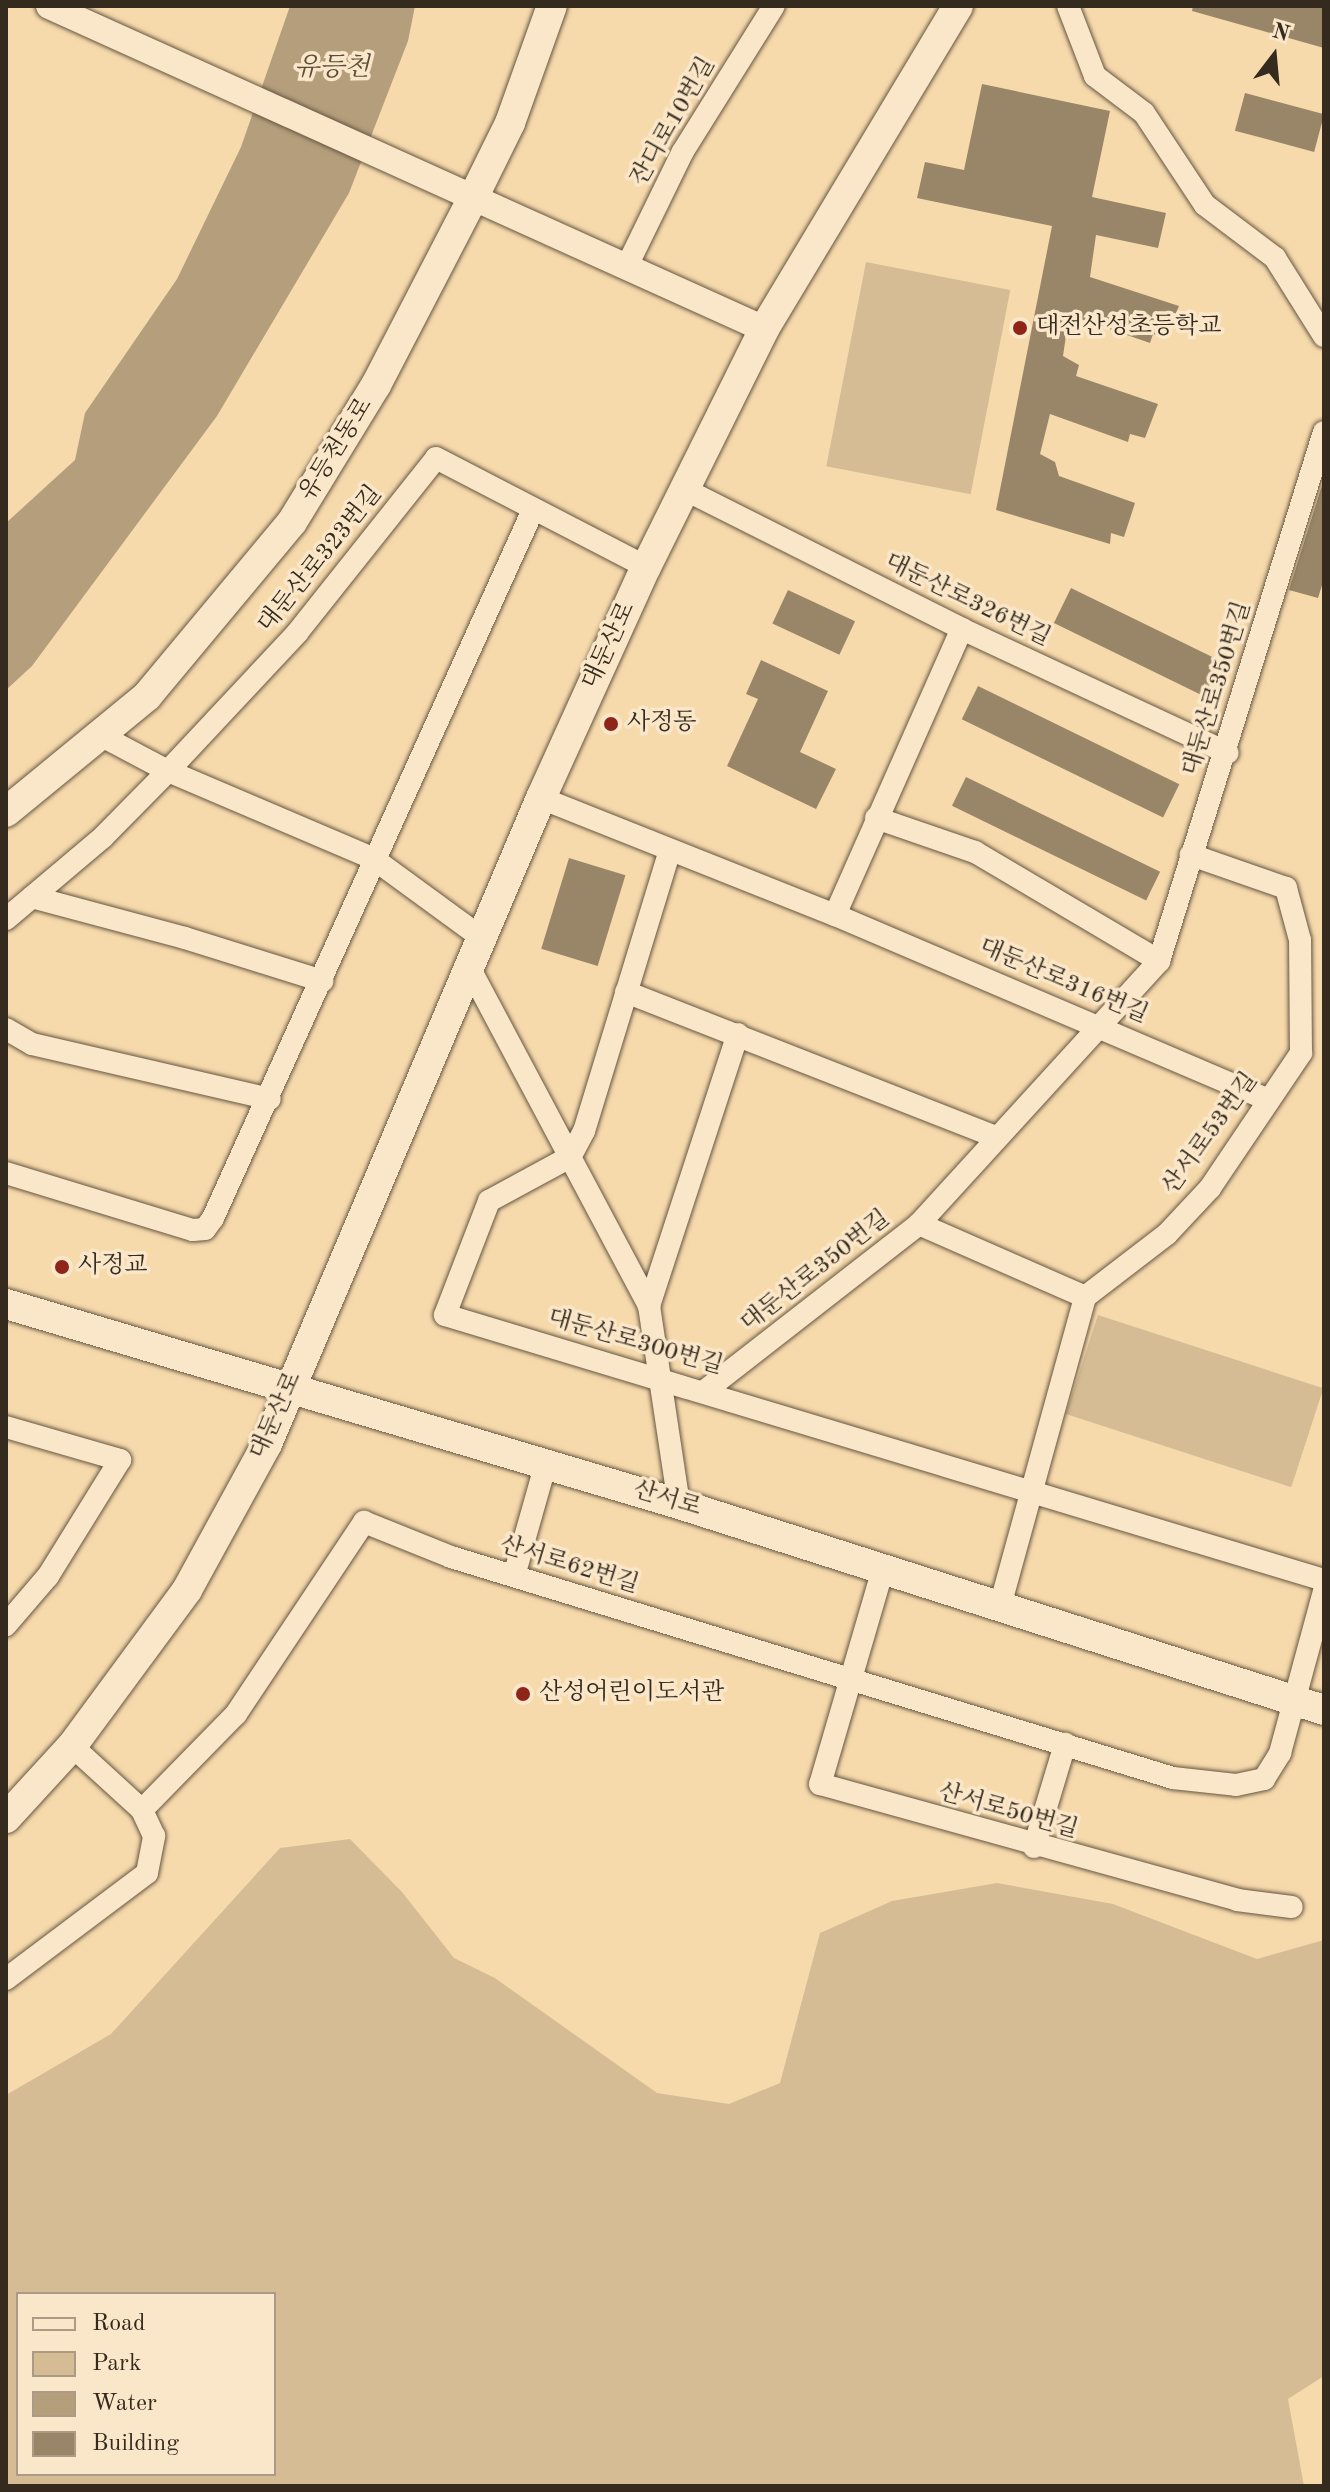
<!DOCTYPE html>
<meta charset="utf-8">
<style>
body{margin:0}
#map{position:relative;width:1330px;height:2492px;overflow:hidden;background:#f7daac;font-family:"Old Standard TT","Noto Serif KR",serif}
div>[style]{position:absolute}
.green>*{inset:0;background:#d6bc94;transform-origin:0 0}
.water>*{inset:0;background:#b59e7c}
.building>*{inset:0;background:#998668;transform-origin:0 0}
.roads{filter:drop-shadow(0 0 2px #655642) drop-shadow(0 0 2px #655642)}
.minor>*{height:22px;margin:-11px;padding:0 11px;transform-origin:11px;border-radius:11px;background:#fae7c9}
.tertiary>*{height:26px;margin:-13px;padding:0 13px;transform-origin:13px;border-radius:13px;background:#fae7c9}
.secondary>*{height:30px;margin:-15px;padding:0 15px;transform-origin:15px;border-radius:15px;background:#fae7c9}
.dots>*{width:22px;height:22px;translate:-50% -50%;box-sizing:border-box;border:4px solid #fae7c9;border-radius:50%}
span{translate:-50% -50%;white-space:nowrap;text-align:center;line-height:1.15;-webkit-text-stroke:7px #fae7c9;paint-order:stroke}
.street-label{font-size:24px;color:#342a1e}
.poi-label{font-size:24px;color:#342a1e}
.left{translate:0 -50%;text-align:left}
.water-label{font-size:26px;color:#5b4d3a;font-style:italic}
.frame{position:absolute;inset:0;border:8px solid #342a1e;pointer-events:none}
.legend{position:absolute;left:16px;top:2292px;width:260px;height:184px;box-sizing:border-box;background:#fae7c9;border:2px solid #ab9b85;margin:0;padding:10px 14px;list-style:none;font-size:24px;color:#342a1e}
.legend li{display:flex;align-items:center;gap:16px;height:40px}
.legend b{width:40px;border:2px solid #ab9b85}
.north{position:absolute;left:1234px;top:16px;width:80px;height:80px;-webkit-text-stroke:6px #fae7c9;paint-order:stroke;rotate:16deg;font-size:22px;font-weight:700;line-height:32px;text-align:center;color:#342a1e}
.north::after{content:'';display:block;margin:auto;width:28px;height:36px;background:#342a1e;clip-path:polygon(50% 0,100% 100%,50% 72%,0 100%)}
</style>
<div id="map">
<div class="green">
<i style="left:866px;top:262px;width:147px;height:208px;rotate:11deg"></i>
<i style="left:1098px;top:1315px;width:237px;height:104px;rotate:18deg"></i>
<i style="clip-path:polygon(evenodd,350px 1839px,402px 1892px,454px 1958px,495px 1978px,657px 2093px,729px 2104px,780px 2083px,820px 1933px,892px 1901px,997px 1883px,1113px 1904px,1257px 1959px,1324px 1940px,1324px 2376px,1288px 2399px,1304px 2486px,6px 2486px,6px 2095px,111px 2034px,280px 1848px,350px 1839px,18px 2294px,274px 2294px,274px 2474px,18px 2474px,18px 2294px)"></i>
</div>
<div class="water">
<i style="clip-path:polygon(290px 6px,415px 6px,408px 41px,349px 193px,217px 416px,32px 666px,6px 690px,6px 523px,75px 460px,85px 413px,177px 279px,241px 147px)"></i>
</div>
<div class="building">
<i style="clip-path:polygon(1193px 6px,1324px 6px,1324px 48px,1192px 11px)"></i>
<i style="clip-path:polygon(982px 84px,1110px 111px,1092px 197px,1166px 213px,1158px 248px,1096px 235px,1090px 277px,1179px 306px,1166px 337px,1153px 334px,1150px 343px,1069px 315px,1063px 356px,1079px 365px,1076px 376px,1158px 404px,1145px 438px,1130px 434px,1128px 442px,1050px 414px,1040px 454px,1055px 462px,1059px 476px,1135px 503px,1124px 537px,1111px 533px,1110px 544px,996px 510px,1052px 226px,917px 198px,925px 162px,964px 170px)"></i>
<i style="left:1245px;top:93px;width:82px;height:39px;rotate:15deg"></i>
<i style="clip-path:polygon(1324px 479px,1324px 579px,1318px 598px,1289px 590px)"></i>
<i style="left:1071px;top:588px;width:167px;height:39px;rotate:26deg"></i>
<i style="left:788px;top:590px;width:74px;height:37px;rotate:25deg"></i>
<i style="clip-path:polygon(761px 660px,828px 691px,800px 752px,836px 769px,816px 809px,727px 766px,758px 699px,746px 694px)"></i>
<i style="left:978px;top:686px;width:224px;height:37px;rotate:26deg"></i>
<i style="left:966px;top:777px;width:216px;height:32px;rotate:26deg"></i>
<i style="left:569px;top:858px;width:59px;height:95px;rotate:17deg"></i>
</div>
<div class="roads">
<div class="minor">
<i style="left:1068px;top:6px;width:75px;rotate:68.9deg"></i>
<i style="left:1095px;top:76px;width:61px;rotate:37.1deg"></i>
<i style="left:1144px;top:113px;width:110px;rotate:56.5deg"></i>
<i style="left:1205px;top:205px;width:88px;rotate:37.1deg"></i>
<i style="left:1275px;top:258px;width:92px;rotate:57.9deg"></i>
<i style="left:626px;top:268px;width:128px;rotate:-64deg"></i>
<i style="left:682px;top:153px;width:173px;rotate:-58deg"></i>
<i style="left:686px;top:490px;width:309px;rotate:26.7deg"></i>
<i style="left:962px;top:629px;width:293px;rotate:25deg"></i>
<i style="left:98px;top:734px;width:79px;rotate:27.9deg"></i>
<i style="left:168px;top:771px;width:224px;rotate:23.1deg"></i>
<i style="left:374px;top:859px;width:134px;rotate:36.2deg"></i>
<i style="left:541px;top:798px;width:316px;rotate:21.7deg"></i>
<i style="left:835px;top:915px;width:471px;rotate:23.1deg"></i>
<i style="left:876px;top:818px;width:105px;rotate:19deg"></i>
<i style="left:975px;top:852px;width:214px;rotate:30.6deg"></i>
<i style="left:670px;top:850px;width:294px;rotate:107deg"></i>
<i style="left:584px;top:1131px;width:30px;rotate:118deg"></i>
<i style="left:570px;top:1157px;width:92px;rotate:151.5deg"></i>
<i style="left:489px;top:1201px;width:122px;rotate:111.1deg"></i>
<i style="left:445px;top:1315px;width:918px;rotate:16.78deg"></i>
<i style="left:32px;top:897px;width:158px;rotate:15deg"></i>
<i style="left:185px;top:938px;width:144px;rotate:17.4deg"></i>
<i style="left:835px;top:915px;width:313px;rotate:-66.1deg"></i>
<i style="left:6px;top:919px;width:127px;rotate:-40.2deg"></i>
<i style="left:103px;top:837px;width:93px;rotate:-45.4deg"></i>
<i style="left:168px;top:771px;width:189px;rotate:-46.9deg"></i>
<i style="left:297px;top:633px;width:223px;rotate:-51.5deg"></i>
<i style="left:436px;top:458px;width:237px;rotate:27.4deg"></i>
<i style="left:470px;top:969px;width:382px;rotate:62deg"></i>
<i style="left:649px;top:1306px;width:200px;rotate:81.4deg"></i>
<i style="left:626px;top:992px;width:397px;rotate:21.4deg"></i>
<i style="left:6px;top:1029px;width:30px;rotate:30deg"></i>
<i style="left:32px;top:1044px;width:244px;rotate:13deg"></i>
<i style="left:6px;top:1173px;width:195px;rotate:17deg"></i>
<i style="left:193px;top:1230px;width:12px;rotate:-5deg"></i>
<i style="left:205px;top:1229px;width:14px;rotate:-54deg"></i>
<i style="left:213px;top:1218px;width:777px;rotate:-65.68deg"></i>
<i style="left:919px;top:1224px;width:181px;rotate:23.7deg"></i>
<i style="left:649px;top:1306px;width:286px;rotate:-71.9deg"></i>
<i style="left:706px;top:1390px;width:270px;rotate:-37.9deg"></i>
<i style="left:919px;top:1224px;width:356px;rotate:-47.6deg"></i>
<i style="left:1159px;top:961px;width:554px;rotate:-72.68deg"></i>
<i style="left:6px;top:1427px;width:119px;rotate:16.1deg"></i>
<i style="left:120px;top:1460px;width:137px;rotate:121.8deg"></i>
<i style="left:48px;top:1576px;width:65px;rotate:130.6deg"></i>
<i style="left:883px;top:1569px;width:224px;rotate:106.3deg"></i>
<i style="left:820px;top:1784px;width:433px;rotate:15.5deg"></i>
<i style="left:1237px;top:1900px;width:55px;rotate:7.3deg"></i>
<i style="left:514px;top:1576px;width:117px;rotate:-74.2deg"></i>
<i style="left:1000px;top:1606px;width:320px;rotate:-74.6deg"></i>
<i style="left:1085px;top:1297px;width:103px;rotate:-37.5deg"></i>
<i style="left:1167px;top:1234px;width:63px;rotate:-46.9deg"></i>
<i style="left:1210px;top:1188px;width:163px;rotate:-56deg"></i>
<i style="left:1301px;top:1053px;width:113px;rotate:-90.5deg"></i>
<i style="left:1300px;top:940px;width:54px;rotate:-105.1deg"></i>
<i style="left:1286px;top:888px;width:101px;rotate:-160.8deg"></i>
<i style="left:142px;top:1810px;width:134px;rotate:-45.6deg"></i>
<i style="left:236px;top:1714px;width:231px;rotate:-56.3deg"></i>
<i style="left:364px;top:1522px;width:94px;rotate:21.9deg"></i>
<i style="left:451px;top:1557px;width:755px;rotate:17.02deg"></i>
<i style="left:1173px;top:1778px;width:63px;rotate:6.3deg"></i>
<i style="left:1236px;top:1785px;width:29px;rotate:-12deg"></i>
<i style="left:1264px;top:1779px;width:31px;rotate:-58deg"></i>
<i style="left:1280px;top:1753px;width:168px;rotate:-74.8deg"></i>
<i style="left:1034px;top:1847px;width:108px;rotate:-73.2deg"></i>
<i style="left:6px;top:1979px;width:176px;rotate:-36.9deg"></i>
<i style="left:147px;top:1873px;width:38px;rotate:-79deg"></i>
<i style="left:154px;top:1836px;width:29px;rotate:-115deg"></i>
<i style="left:142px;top:1810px;width:95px;rotate:-137.6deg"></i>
</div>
<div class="tertiary">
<i style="left:49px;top:6px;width:785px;rotate:24.31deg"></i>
</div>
<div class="secondary">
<i style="left:6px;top:812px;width:183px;rotate:-39.4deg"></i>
<i style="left:147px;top:696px;width:226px;rotate:-50.2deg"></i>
<i style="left:292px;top:522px;width:161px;rotate:-58.5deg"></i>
<i style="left:376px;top:385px;width:208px;rotate:-62.6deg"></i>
<i style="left:472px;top:200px;width:86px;rotate:-63.7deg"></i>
<i style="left:510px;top:123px;width:124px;rotate:-70.3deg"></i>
<i style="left:6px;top:1304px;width:702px;rotate:16.55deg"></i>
<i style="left:679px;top:1504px;width:677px;rotate:17.71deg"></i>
<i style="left:6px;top:1818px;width:98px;rotate:-47.5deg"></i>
<i style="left:72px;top:1746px;width:194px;rotate:-53.6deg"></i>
<i style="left:187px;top:1590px;width:166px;rotate:-61.3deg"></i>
<i style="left:267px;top:1444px;width:702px;rotate:-67.02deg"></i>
<i style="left:541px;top:798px;width:254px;rotate:-65.6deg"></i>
<i style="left:646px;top:567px;width:266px;rotate:-63.6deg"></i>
<i style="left:764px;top:329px;width:377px;rotate:-59deg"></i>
</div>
</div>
<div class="dots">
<i style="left:1020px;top:328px;background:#8f2418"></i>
<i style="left:611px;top:724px;background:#8f2418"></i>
<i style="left:62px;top:1267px;background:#8f2418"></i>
<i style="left:523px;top:1694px;background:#8f2418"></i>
</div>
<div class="street-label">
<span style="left:674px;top:122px;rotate:-60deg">잔디로10번길</span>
<span style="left:337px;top:450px;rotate:-58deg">유등천동로</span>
<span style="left:321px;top:560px;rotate:-51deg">대둔산로323번길</span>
<span style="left:967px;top:601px;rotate:26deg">대둔산로326번길</span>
<span style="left:610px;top:646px;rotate:-65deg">대둔산로</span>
<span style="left:1218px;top:689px;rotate:-73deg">대둔산로350번길</span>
<span style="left:1063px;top:982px;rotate:23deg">대둔산로316번길</span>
<span style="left:1211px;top:1134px;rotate:-54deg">산서로53번길</span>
<span style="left:816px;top:1272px;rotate:-38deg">대둔산로350번길</span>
<span style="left:635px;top:1343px;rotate:16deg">대둔산로300번길</span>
<span style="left:277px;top:1416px;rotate:-66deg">대둔산로</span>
<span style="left:667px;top:1500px;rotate:17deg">산서로</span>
<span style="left:569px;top:1566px;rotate:17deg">산서로62번길</span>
<span style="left:1008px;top:1812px;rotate:16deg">산서로50번길</span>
</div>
<div class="poi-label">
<span class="left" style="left:1036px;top:328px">대전산성초등학교</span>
<span class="left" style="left:627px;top:724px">사정동</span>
<span class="left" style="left:78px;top:1267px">사정교</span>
<span class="left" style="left:539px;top:1694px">산성어린이도서관</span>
</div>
<div class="water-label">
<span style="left:332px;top:69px">유등천</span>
</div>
<div class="frame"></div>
<ul class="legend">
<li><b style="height:10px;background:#fae7c9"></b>Road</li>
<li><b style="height:22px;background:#d6bc94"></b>Park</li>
<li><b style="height:22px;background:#b59e7c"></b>Water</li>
<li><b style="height:22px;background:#998668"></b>Building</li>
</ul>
<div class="north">N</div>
</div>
